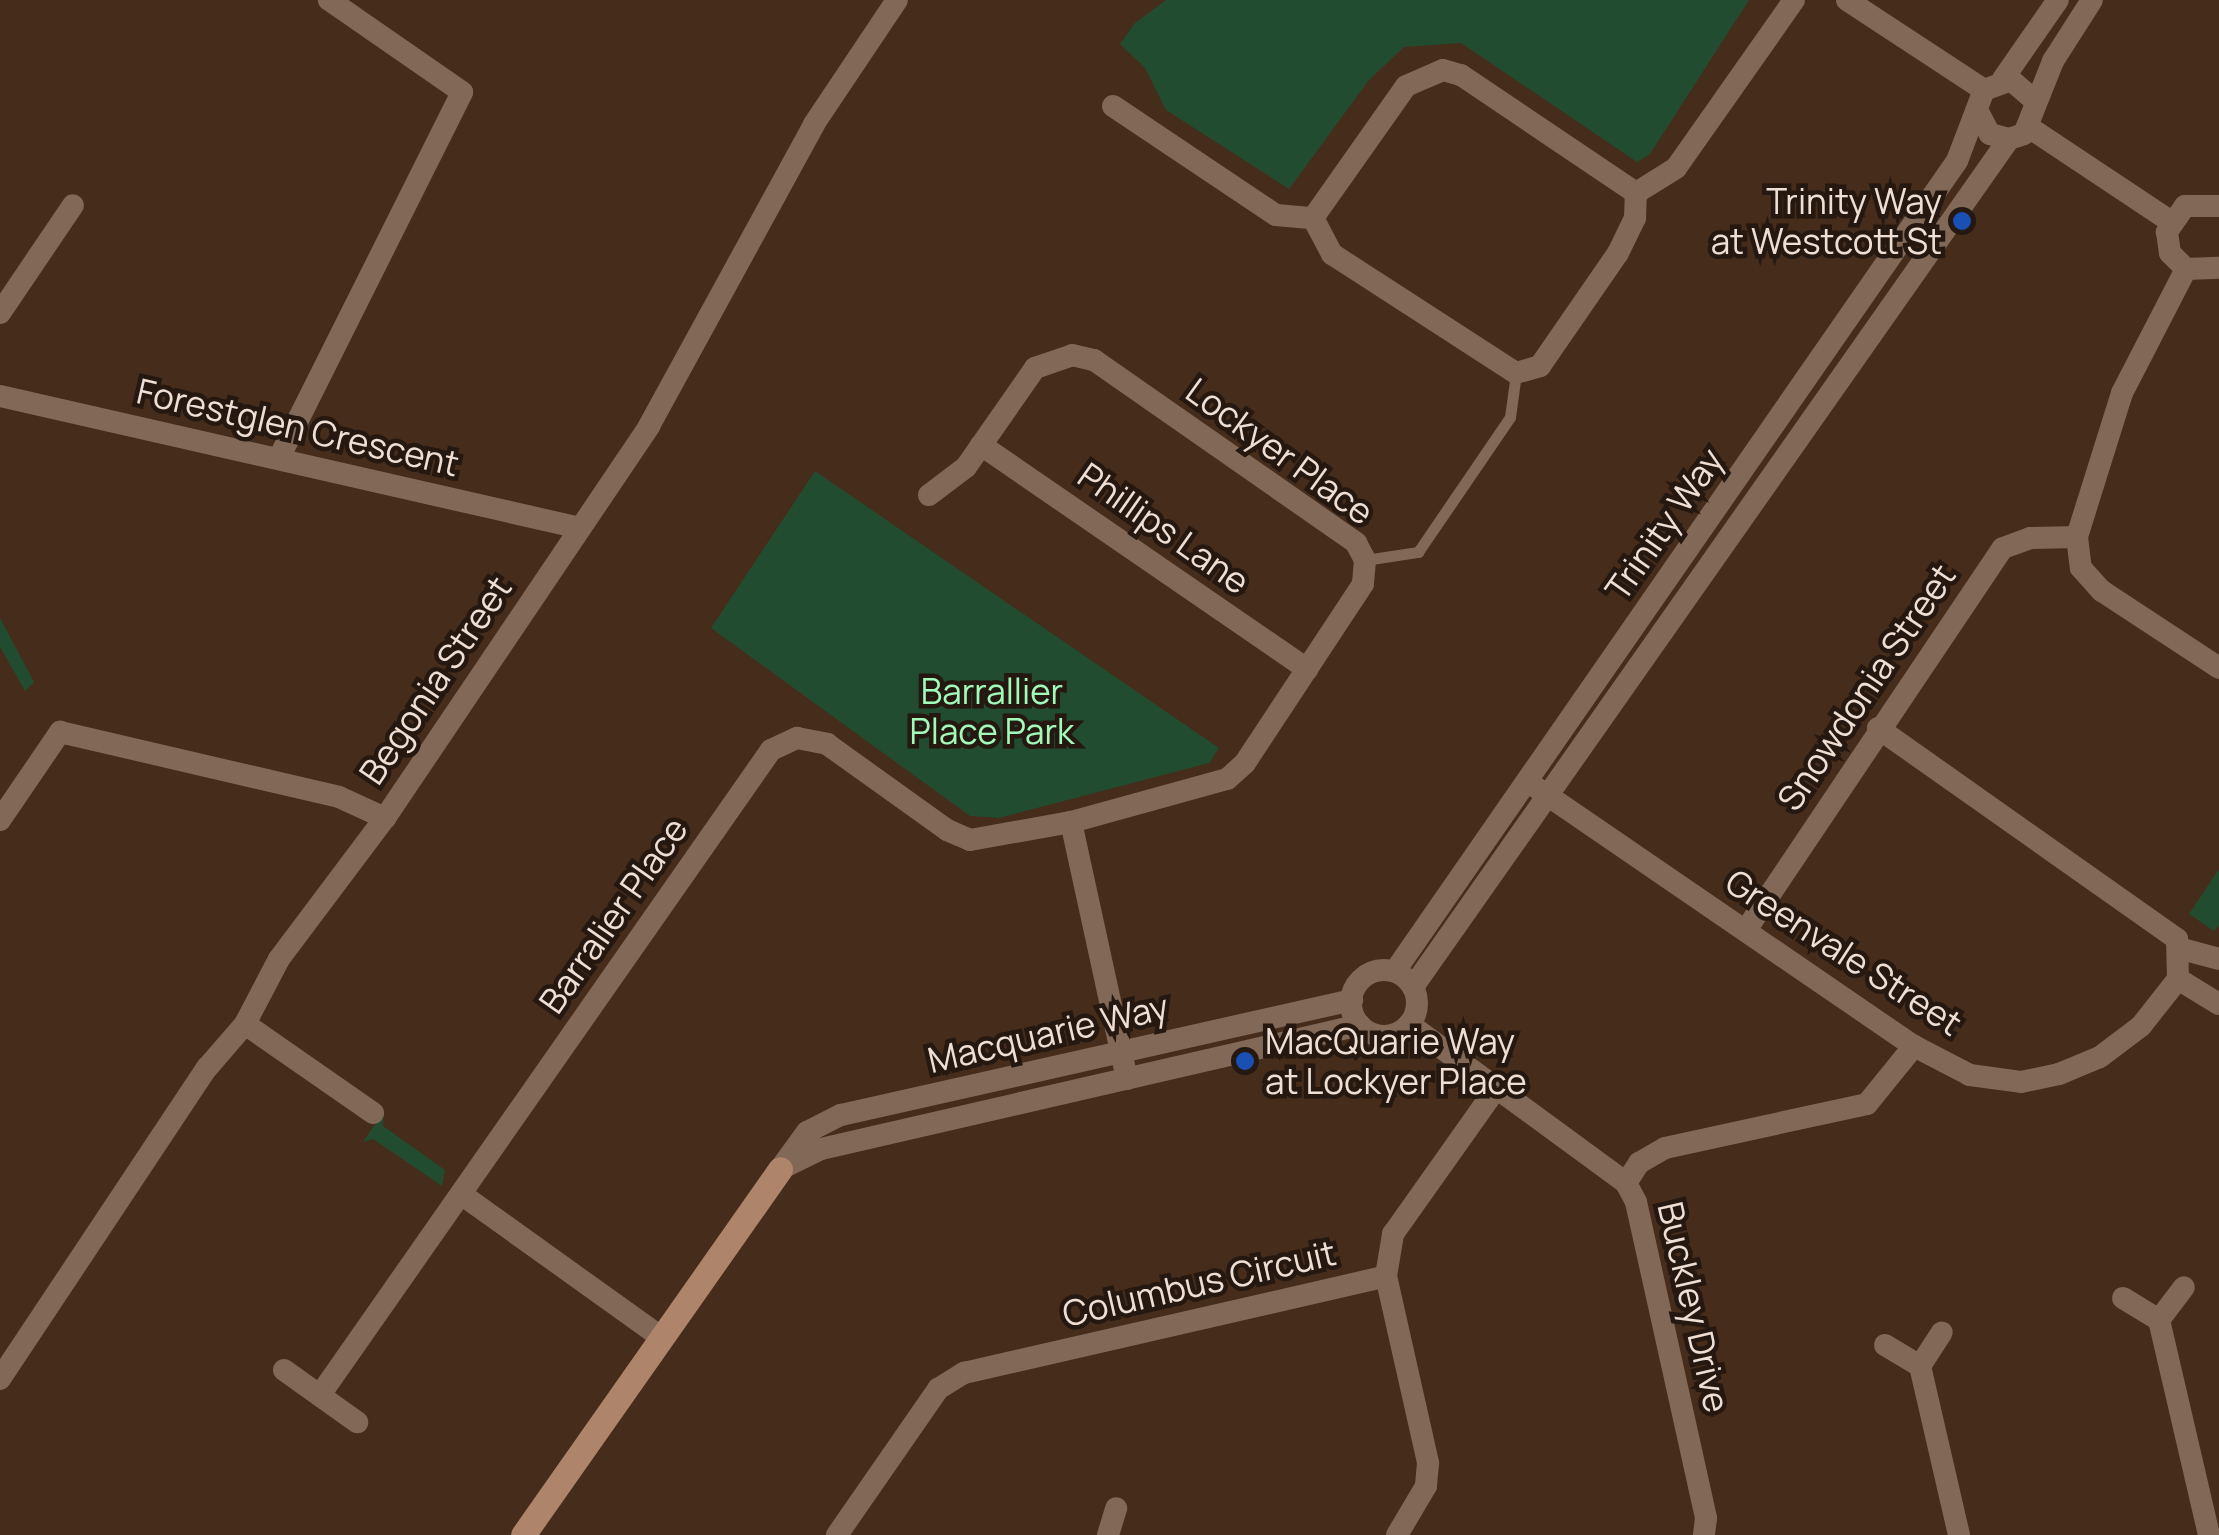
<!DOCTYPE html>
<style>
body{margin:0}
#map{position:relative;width:2219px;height:1535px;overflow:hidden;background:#462c1a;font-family:Manrope,sans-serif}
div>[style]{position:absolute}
.green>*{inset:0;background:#224c2f}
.lane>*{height:11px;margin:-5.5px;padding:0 5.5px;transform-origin:5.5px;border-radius:5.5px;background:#826857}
.street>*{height:22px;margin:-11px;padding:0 11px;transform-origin:11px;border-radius:11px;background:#826857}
.street>.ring{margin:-11px;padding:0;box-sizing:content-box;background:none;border:22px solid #826857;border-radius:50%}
.secondary>*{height:25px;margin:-12.5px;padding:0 12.5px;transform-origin:12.5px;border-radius:12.5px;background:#ae846a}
.dots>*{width:28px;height:28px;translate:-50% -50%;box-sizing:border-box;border:5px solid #241810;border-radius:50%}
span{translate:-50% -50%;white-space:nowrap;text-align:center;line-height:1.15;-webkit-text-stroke:9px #241810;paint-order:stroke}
.poi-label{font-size:35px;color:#efded3}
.right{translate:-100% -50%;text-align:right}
.left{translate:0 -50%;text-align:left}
.street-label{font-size:35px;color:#efded3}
.park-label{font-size:35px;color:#a1fab9}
</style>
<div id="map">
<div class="green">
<i style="clip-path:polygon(1166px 0,1749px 0,1650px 154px,1637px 162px,1461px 43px,1404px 47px,1369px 80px,1289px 189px,1166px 110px,1145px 68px,1120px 44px,1135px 23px)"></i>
<i style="clip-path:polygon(815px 471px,1219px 748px,1209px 763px,999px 818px,970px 816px,711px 628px)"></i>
<i style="clip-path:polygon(0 618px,34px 682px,25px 691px,0 647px)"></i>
<i style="clip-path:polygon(2219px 869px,2219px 925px,2214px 931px,2189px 914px)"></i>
<i style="clip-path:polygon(384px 1111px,383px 1126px,445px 1170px,442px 1186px,373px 1139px,363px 1142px)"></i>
</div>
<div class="lane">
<i style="left:1365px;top:560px;width:54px;rotate:-8.6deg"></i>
<i style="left:1418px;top:552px;width:163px;rotate:-55.7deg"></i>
<i style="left:1510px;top:417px;width:44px;rotate:-82.2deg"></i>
</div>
<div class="street">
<i style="left:1847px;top:0;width:164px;rotate:33.3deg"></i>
<i style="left:2003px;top:79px;width:96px;rotate:-55.2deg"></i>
<i style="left:1113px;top:106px;width:196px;rotate:33.8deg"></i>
<i style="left:1276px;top:215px;width:37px;rotate:5deg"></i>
<i style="left:1313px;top:218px;width:161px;rotate:-54.8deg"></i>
<i style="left:1406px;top:86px;width:40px;rotate:-23.4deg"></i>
<i style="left:1443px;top:70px;width:19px;rotate:16deg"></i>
<i style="left:1461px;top:75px;width:211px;rotate:34deg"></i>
<i style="left:1977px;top:110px;width:27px;rotate:62deg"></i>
<i style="left:1990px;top:134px;width:20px;rotate:15deg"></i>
<i style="left:2009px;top:139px;width:16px;rotate:-18deg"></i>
<i style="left:2024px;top:134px;width:79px;rotate:-68.3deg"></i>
<i style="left:2053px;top:61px;width:72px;rotate:-57.4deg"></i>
<i style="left:2030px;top:128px;width:168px;rotate:33.6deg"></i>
<i style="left:1636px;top:193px;width:47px;rotate:-32deg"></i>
<i style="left:1676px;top:168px;width:205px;rotate:-54.9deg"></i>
<i style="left:2219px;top:206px;width:34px;rotate:180deg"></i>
<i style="left:2185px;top:206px;width:32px;rotate:125deg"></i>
<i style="left:2167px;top:232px;width:21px;rotate:82deg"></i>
<i style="left:2170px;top:253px;width:23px;rotate:45deg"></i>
<i style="left:2186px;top:269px;width:33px;rotate:-2deg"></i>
<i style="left:1313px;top:218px;width:41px;rotate:62.2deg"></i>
<i style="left:1332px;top:254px;width:219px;rotate:32.9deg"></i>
<i style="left:1516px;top:373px;width:25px;rotate:-16deg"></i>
<i style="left:1540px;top:366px;width:137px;rotate:-55.4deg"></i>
<i style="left:1618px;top:253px;width:39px;rotate:-64deg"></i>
<i style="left:1635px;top:218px;width:25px;rotate:-88deg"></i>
<i style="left:2186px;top:269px;width:140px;rotate:117.3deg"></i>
<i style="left:2122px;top:393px;width:151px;rotate:107.4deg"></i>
<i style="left:2077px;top:537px;width:31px;rotate:83deg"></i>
<i style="left:2081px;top:568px;width:31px;rotate:48deg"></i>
<i style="left:2102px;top:591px;width:140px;rotate:33.3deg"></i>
<i style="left:0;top:313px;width:130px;rotate:-55.9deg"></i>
<i style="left:0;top:396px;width:595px;rotate:12.82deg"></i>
<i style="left:981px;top:445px;width:396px;rotate:34.5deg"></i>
<i style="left:279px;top:458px;width:409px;rotate:-63.4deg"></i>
<i style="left:462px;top:92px;width:162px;rotate:-145.3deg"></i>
<i style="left:929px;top:495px;width:46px;rotate:-37.1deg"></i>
<i style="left:966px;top:467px;width:121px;rotate:-55.1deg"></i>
<i style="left:1035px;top:368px;width:39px;rotate:-19deg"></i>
<i style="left:1072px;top:355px;width:23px;rotate:13deg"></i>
<i style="left:1094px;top:360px;width:320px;rotate:34.9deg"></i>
<i style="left:1356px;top:543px;width:19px;rotate:62deg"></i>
<i style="left:1365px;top:560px;width:24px;rotate:95deg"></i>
<i style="left:1363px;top:584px;width:214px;rotate:123.4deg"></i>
<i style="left:1245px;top:763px;width:24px;rotate:138deg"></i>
<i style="left:1227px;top:779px;width:162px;rotate:164.6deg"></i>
<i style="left:1071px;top:822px;width:263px;rotate:77.7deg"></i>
<i style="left:1528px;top:782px;width:468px;rotate:34.4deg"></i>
<i style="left:1914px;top:1046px;width:63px;rotate:27.4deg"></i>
<i style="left:1970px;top:1075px;width:51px;rotate:7.8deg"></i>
<i style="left:2021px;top:1082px;width:39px;rotate:-12deg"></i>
<i style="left:2059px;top:1074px;width:44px;rotate:-22.5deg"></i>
<i style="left:2100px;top:1057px;width:51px;rotate:-37.1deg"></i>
<i style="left:2141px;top:1026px;width:60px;rotate:-51.8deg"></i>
<i style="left:2178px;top:979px;width:40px;rotate:-91.4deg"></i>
<i style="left:2177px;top:939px;width:366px;rotate:-144.8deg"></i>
<i style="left:0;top:820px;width:107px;rotate:-55.7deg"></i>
<i style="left:60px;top:732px;width:286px;rotate:13.1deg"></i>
<i style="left:339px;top:797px;width:51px;rotate:24.5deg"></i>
<i style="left:1746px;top:930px;width:460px;rotate:-56.1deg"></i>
<i style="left:2003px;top:548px;width:29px;rotate:-20deg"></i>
<i style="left:2030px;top:538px;width:47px;rotate:-1.2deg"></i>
<i style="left:2182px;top:949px;width:38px;rotate:15deg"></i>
<i class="ring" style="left:1351px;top:970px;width:44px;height:44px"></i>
<i style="left:1395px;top:971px;width:986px;rotate:-55.25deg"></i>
<i style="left:1957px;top:161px;width:76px;rotate:-69.2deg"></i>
<i style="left:1984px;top:90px;width:29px;rotate:-20deg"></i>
<i style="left:2011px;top:80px;width:32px;rotate:41deg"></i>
<i style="left:2178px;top:979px;width:48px;rotate:31.4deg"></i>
<i style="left:1413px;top:987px;width:1036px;rotate:-54.9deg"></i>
<i style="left:245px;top:1024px;width:156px;rotate:34.8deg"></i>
<i style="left:1409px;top:1024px;width:269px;rotate:36.2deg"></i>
<i style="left:1626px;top:1183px;width:21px;rotate:62deg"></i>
<i style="left:1636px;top:1202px;width:324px;rotate:77.5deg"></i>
<i style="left:1706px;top:1518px;width:17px;rotate:97deg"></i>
<i style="left:782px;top:1168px;width:43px;rotate:-26deg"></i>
<i style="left:821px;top:1149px;width:553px;rotate:-12.96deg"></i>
<i style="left:780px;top:1169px;width:46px;rotate:-53.9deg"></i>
<i style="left:807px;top:1132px;width:38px;rotate:-27deg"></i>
<i style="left:841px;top:1115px;width:524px;rotate:-12.68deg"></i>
<i style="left:1626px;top:1183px;width:24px;rotate:-57deg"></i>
<i style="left:1639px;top:1163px;width:30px;rotate:-30deg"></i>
<i style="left:1665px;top:1148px;width:207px;rotate:-12.3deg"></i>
<i style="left:1867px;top:1104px;width:75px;rotate:-51deg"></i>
<i style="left:461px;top:1194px;width:247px;rotate:35.6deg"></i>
<i style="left:1386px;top:1276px;width:43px;rotate:-80.5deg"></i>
<i style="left:1393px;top:1234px;width:176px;rotate:-54.7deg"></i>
<i style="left:2123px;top:1298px;width:42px;rotate:31.4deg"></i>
<i style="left:2159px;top:1320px;width:41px;rotate:-52.9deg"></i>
<i style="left:2159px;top:1320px;width:221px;rotate:76.9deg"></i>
<i style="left:1885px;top:1345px;width:41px;rotate:31deg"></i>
<i style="left:1920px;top:1366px;width:40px;rotate:-57.1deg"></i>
<i style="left:1920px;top:1366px;width:173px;rotate:77deg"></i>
<i style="left:284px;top:1370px;width:90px;rotate:35.5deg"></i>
<i style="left:0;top:1379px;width:374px;rotate:-56.4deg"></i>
<i style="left:207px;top:1068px;width:58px;rotate:-49.2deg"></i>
<i style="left:245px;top:1024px;width:73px;rotate:-62.4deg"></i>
<i style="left:279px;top:959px;width:176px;rotate:-53.1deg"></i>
<i style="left:385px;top:818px;width:473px;rotate:-56deg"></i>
<i style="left:649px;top:426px;width:344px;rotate:-61.3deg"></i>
<i style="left:814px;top:124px;width:149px;rotate:-56.2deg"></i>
<i style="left:320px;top:1395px;width:787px;rotate:-55.04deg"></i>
<i style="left:771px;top:750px;width:29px;rotate:-25deg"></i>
<i style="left:797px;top:738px;width:31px;rotate:11deg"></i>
<i style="left:827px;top:744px;width:148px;rotate:35.6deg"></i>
<i style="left:947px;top:830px;width:25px;rotate:23deg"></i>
<i style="left:970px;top:840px;width:103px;rotate:-10.1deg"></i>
<i style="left:837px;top:1535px;width:178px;rotate:-55.3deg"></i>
<i style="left:938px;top:1389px;width:31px;rotate:-32deg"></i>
<i style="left:964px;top:1373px;width:433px;rotate:-12.9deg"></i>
<i style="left:1386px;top:1276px;width:192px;rotate:77.3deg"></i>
<i style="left:1428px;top:1463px;width:23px;rotate:95deg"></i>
<i style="left:1426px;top:1486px;width:57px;rotate:120.6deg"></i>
<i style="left:1108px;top:1535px;width:28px;rotate:-73deg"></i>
</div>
<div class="secondary">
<i style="left:523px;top:1535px;width:447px;rotate:-54.9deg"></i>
</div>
<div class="dots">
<i style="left:1962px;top:221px;background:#1a4fb4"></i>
<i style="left:1245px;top:1061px;background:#1a4fb4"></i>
</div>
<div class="poi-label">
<span class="right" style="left:1942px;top:221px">Trinity Way<br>at Westcott St</span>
<span class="left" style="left:1265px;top:1061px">MacQuarie Way<br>at Lockyer Place</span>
</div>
<div class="street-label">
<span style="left:298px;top:427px;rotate:13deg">Forestglen Crescent</span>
<span style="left:1280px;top:451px;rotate:36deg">Lockyer Place</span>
<span style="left:1664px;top:524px;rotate:-55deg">Trinity Way</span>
<span style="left:1164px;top:528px;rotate:35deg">Phillips Lane</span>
<span style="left:435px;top:680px;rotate:-56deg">Begonia Street</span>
<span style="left:1866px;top:687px;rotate:-56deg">Snowdonia Street</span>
<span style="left:613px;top:915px;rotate:-55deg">Barralier Place</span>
<span style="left:1844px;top:952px;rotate:33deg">Greenvale Street</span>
<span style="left:1048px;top:1033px;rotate:-13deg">Macquarie Way</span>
<span style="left:1199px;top:1283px;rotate:-13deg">Columbus Circuit</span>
<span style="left:1694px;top:1307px;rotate:77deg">Buckley Drive</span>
</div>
<div class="park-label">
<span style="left:992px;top:711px">Barrallier<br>Place Park</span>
</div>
</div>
